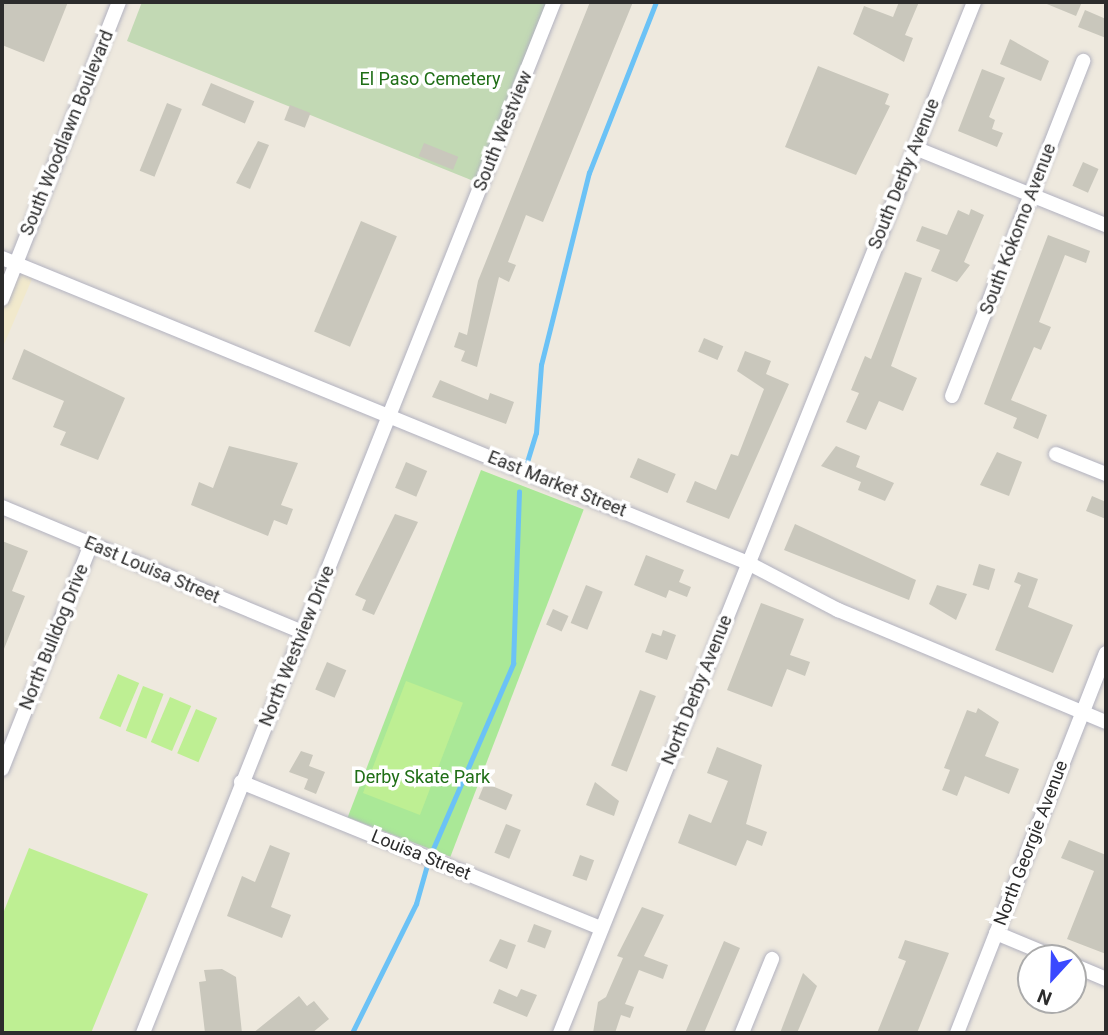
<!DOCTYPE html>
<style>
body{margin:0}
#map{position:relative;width:1108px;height:1035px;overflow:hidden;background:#eee9de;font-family:Roboto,sans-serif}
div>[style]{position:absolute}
.education>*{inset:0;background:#f1e9cc}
.green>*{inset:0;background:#aae897;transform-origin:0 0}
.cemetery>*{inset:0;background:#c2d9b4}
.pitch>*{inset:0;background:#beef93;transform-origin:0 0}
.stream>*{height:4.5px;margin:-2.25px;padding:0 2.25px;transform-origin:2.25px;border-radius:2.25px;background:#6bc2f6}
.building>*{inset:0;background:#c9c7bc;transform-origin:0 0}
.roads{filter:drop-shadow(0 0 2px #b2b2c0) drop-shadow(0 0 2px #b2b2c0)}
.minor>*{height:14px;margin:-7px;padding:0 7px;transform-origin:7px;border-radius:7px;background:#fff}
span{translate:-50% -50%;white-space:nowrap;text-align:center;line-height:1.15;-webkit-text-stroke:7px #fff;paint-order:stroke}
.park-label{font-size:18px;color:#1f6e16}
.street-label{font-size:18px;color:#2c2c2c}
.frame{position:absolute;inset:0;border:4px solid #2c2c2c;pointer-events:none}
.north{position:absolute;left:1017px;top:944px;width:70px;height:70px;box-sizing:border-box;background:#fff;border:2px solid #ababab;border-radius:50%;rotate:202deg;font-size:19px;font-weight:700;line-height:28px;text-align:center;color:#2c2c2c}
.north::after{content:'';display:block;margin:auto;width:24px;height:32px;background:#3a49ff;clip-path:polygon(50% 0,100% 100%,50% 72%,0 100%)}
</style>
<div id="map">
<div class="education">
<i style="clip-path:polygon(2px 259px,35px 272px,2px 349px)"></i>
</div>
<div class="green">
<i style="left:481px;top:470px;width:110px;height:372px;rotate:21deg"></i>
</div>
<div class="cemetery">
<i style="clip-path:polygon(142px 2px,548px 2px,476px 182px,127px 41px)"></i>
</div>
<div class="pitch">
<i style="left:118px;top:674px;width:23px;height:48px;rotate:23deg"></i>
<i style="left:406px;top:681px;width:61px;height:120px;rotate:21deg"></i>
<i style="left:143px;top:686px;width:22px;height:48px;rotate:21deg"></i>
<i style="left:170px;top:697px;width:23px;height:49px;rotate:23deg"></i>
<i style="left:196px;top:709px;width:23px;height:48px;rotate:23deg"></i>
<i style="clip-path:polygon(29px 848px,148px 894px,91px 1033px,2px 1033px,2px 916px)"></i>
</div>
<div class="stream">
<i style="left:527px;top:462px;width:30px;rotate:-73deg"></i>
<i style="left:536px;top:433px;width:68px;rotate:-85.8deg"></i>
<i style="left:541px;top:365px;width:198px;rotate:-76deg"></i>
<i style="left:589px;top:173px;width:184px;rotate:-68.6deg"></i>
<i style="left:433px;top:849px;width:202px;rotate:-66.6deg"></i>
<i style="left:513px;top:664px;width:172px;rotate:-88deg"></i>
<i style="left:352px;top:1033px;width:144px;rotate:-63.6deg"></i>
<i style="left:416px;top:904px;width:41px;rotate:-74.2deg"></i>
</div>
<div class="building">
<i style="clip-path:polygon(2px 2px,68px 2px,44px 62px,2px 45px)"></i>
<i style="clip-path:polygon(590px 2px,633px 2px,543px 222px,526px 215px,508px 262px,516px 265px,509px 282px,499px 277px,477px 367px,461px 361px,465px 351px,454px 347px,459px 332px,467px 335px,478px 281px)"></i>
<i style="clip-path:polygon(899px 2px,919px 2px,905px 35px,913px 38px,904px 62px,853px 34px,864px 6px,893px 17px)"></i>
<i style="clip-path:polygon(1042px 2px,1082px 2px,1076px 16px)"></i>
<i style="clip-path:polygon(1085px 10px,1106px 19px,1106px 38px,1078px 27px)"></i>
<i style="clip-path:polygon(1010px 39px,1049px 61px,1041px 81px,1000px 64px)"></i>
<i style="clip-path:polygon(818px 66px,889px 94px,885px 104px,890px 106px,856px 175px,785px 147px)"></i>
<i style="clip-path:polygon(982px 69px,1005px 78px,989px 117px,995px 120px,992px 129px,1003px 133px,997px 147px,958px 131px)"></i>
<i style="left:211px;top:83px;width:47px;height:24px;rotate:23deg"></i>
<i style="left:167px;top:103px;width:16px;height:73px;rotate:22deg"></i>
<i style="left:290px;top:105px;width:22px;height:16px;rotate:21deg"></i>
<i style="clip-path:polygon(258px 141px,269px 145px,250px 189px,236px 183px)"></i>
<i style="left:424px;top:143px;width:37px;height:14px;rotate:22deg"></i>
<i style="left:1083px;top:162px;width:17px;height:26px;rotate:24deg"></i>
<i style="clip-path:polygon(971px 209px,984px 215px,964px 262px,970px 265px,957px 282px,931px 271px,940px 250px,916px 241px,922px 226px,947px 235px,958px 210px,969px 215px)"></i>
<i style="left:361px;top:221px;width:39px;height:120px;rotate:23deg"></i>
<i style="clip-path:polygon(1048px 235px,1090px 251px,1086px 263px,1065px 255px,1039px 322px,1051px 327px,1041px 350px,1034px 347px,1011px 400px,1047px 415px,1038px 439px,1013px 428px,1017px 418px,984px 404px)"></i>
<i style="clip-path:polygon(905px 272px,922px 278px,891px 366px,917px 378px,903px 411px,879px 401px,866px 430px,846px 422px,859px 393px,851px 390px,865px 356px,871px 359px)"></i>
<i style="left:704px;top:338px;width:21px;height:15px;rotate:23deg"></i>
<i style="clip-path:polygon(24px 349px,125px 398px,98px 460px,60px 445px,66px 432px,53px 427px,64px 401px,12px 379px)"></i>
<i style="clip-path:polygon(745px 351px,771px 361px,766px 374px,789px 384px,729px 519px,686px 502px,695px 481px,716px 490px,731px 454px,738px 456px,764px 389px,737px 371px)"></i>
<i style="clip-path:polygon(440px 380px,488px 400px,490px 393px,514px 402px,506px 424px,432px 397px)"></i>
<i style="clip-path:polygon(229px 446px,298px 463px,281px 505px,293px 509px,287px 525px,274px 520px,268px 536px,191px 505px,199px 482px,213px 488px)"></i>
<i style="clip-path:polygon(836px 446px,860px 456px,856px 467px,894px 483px,885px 501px,858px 490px,861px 482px,821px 466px)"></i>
<i style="clip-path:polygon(997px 452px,1022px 462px,1009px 496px,980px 485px)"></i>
<i style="left:638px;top:458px;width:41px;height:21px;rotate:23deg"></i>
<i style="left:406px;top:462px;width:23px;height:28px;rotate:23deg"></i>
<i style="clip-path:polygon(1092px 496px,1106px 502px,1106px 519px,1086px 511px)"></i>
<i style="clip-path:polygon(395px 514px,418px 522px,374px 615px,362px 610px,366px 600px,355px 595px)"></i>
<i style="clip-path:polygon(795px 524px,916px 580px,909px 600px,784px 550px)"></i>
<i style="clip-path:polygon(2px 541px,28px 551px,12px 591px,25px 596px,2px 654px)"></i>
<i style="clip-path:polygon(646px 555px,684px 570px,679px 582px,691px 587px,687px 597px,669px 590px,666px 598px,634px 585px)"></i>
<i style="left:979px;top:564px;width:17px;height:22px;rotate:17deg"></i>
<i style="clip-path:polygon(1018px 572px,1038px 579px,1028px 607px,1073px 625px,1053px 673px,995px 650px,1021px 585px,1014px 582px)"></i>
<i style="left:586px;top:585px;width:18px;height:41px;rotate:22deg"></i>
<i style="clip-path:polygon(937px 585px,967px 594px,956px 620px,929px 604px)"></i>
<i style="clip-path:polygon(761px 603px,804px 619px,790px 655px,810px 662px,805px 676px,787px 669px,772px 707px,727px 690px)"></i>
<i style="left:553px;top:609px;width:17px;height:17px;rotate:24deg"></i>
<i style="clip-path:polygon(663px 630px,676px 635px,667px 660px,645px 652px,652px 633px,661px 636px)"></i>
<i style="left:327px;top:662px;width:21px;height:30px;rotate:23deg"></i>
<i style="left:640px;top:690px;width:17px;height:81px;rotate:21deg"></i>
<i style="clip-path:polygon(978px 708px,999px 722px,985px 756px,1019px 769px,1009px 794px,965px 776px,957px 796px,942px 790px,950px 770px,944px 768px,967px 710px,976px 713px)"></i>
<i style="clip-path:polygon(717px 747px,762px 765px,746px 824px,767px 832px,762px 846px,747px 840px,736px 866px,678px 843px,689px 814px,711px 823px,728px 781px,707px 773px)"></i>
<i style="clip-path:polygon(301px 751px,313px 755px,309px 766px,325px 772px,316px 794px,304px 789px,308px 779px,289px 772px)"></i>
<i style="clip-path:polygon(595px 782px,619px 801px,614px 816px,586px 805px)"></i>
<i style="left:485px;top:783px;width:30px;height:17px;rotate:23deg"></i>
<i style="left:506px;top:824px;width:16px;height:31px;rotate:22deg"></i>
<i style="clip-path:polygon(1069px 840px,1106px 855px,1106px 954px,1067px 939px,1094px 871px,1061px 858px)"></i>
<i style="clip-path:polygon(270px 845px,290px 853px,271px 907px,291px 915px,282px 938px,227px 916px,242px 876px,255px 882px)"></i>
<i style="left:580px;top:855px;width:15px;height:22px;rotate:20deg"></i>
<i style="clip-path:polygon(642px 907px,664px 915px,644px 956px,668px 965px,663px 979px,639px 970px,625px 1004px,634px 1007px,630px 1018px,621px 1015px,615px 1033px,593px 1033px,598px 1002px,606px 997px,623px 958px,617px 956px)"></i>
<i style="left:534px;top:924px;width:19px;height:19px;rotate:21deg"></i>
<i style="clip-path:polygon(500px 939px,516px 945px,507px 969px,489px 961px)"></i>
<i style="clip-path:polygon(905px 940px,949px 953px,917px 1033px,877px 1033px,906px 961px,898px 958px)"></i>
<i style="clip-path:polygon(724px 941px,740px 948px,715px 1007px,704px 1033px,685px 1033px)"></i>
<i style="clip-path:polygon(222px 969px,236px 977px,242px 1033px,205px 1033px,199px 982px,206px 981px,204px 970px)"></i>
<i style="clip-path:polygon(803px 973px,817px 986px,797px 1033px,780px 1033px)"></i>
<i style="clip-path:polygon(499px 989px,517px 997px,521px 989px,537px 995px,527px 1017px,493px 1003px)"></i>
<i style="clip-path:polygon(299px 996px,307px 1006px,314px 1001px,329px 1019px,312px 1033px,253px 1033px)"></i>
</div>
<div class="roads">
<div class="minor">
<i style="left:915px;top:148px;width:206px;rotate:22deg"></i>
<i style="left:2px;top:258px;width:806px;rotate:22.24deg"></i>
<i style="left:748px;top:563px;width:102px;rotate:27.6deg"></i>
<i style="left:838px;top:610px;width:290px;rotate:22.7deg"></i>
<i style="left:2px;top:299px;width:319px;rotate:-68.5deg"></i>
<i style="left:952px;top:396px;width:360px;rotate:-68.6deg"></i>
<i style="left:1056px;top:454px;width:54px;rotate:21.8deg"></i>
<i style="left:2px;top:507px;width:326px;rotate:22.6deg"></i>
<i style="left:2px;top:769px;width:242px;rotate:-68.4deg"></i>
<i style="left:241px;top:782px;width:388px;rotate:22.1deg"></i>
<i style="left:996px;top:933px;width:65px;rotate:22.6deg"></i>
<i style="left:1073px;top:965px;width:36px;rotate:23deg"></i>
<i style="left:143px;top:1033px;width:1110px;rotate:-68.27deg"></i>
<i style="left:560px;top:1033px;width:1111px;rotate:-68.12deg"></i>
<i style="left:742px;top:1033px;width:80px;rotate:-67.9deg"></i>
<i style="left:957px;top:1033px;width:408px;rotate:-68.6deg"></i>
</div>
</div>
<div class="park-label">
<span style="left:430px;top:79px">El Paso Cemetery</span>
<span style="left:422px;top:777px">Derby Skate Park</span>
</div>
<div class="street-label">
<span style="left:503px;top:131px;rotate:-68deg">South Westview</span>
<span style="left:67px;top:133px;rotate:-68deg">South Woodlawn Boulevard</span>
<span style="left:904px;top:174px;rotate:-68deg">South Derby Avenue</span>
<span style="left:1018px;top:229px;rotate:-69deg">South Kokomo Avenue</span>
<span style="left:557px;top:484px;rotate:22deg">East Market Street</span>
<span style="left:152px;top:570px;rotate:23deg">East Louisa Street</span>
<span style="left:54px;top:637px;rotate:-68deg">North Bulldog Drive</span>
<span style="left:297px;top:646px;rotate:-68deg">North Westview Drive</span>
<span style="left:697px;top:690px;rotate:-68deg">North Derby Avenue</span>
<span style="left:1031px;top:843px;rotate:-69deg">North Georgie Avenue</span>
<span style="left:421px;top:855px;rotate:22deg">Louisa Street</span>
</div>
<div class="frame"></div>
<div class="north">N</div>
</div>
